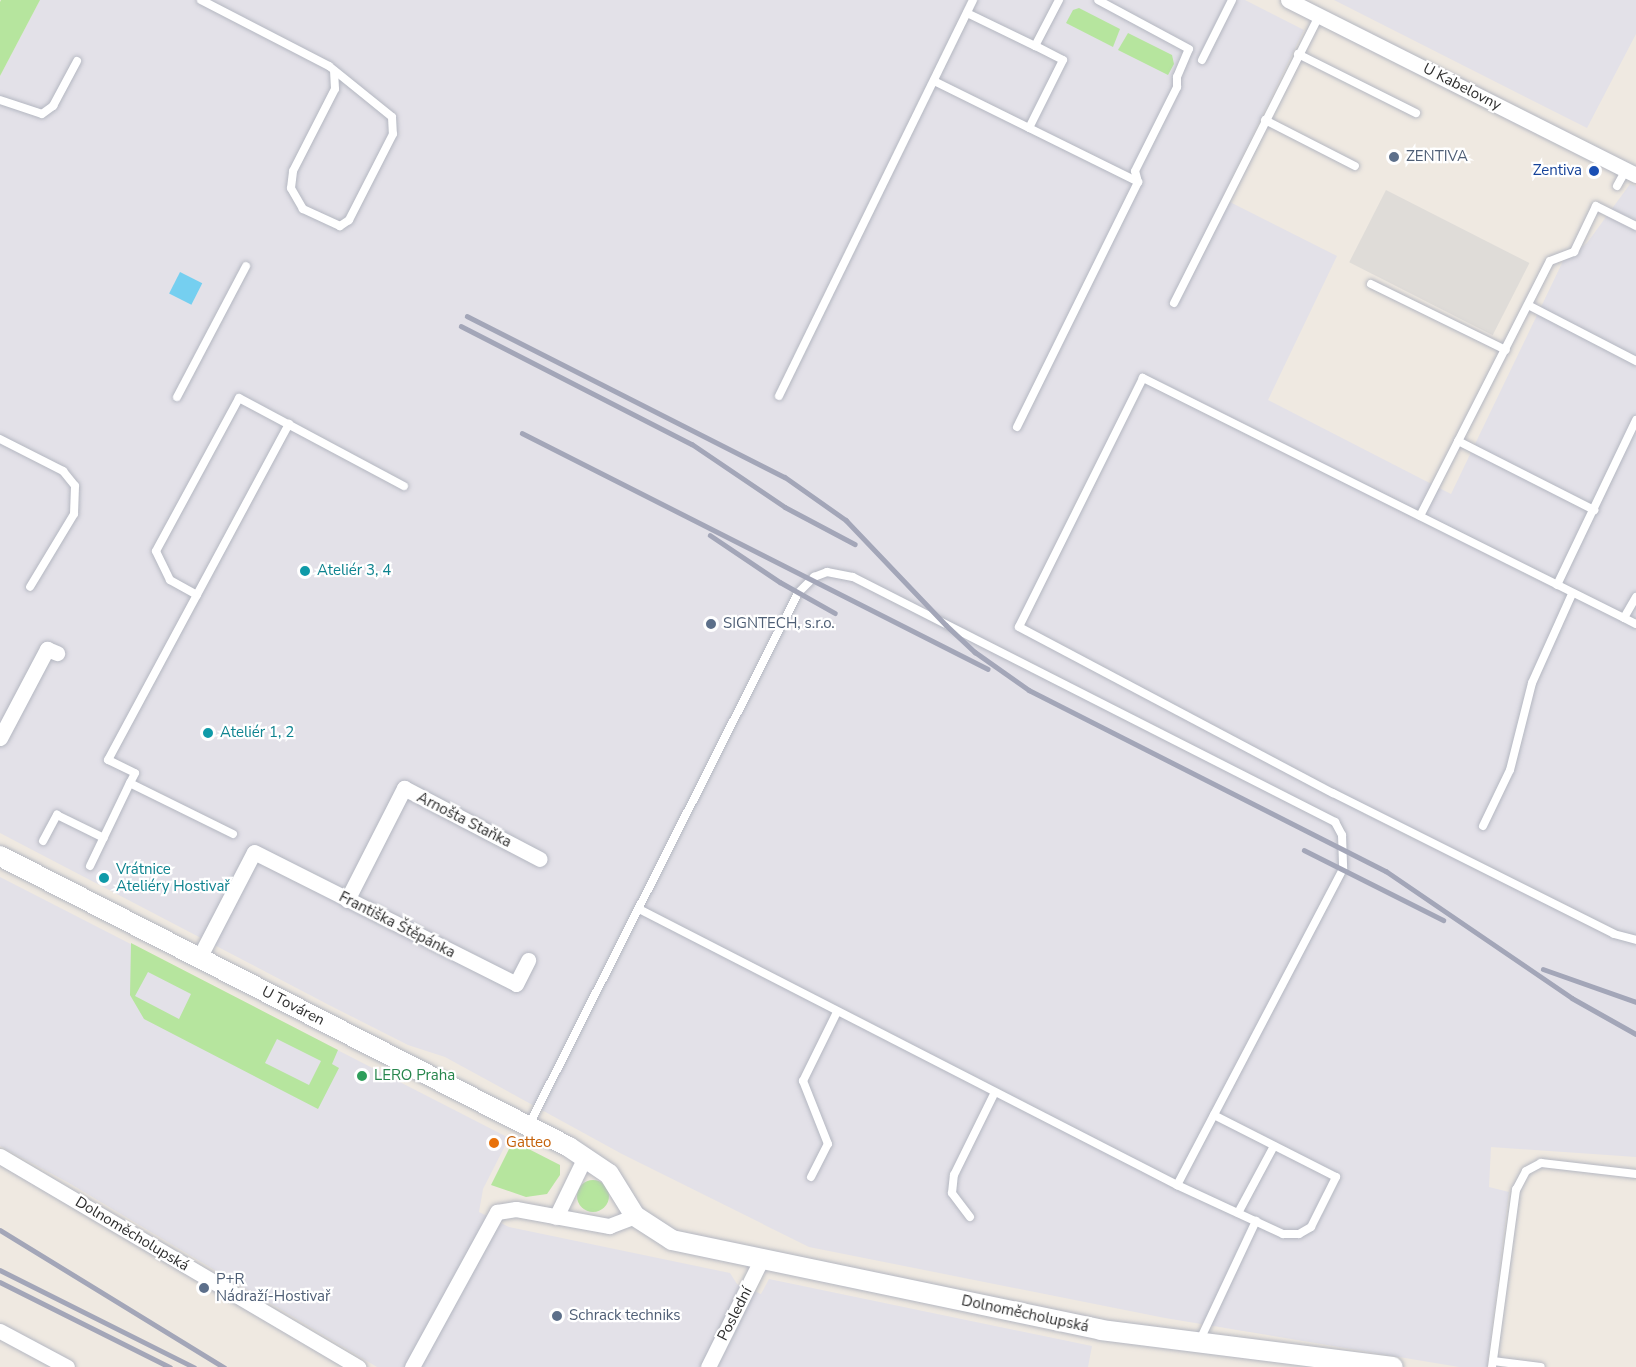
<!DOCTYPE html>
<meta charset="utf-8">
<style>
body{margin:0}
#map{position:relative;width:1636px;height:1367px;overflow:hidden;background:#efe9e1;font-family:"Nunito Sans",sans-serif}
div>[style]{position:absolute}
.industrial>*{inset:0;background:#e3e1e8}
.green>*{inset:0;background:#b6e59e}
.round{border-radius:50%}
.plaza>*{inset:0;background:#dfdcd8;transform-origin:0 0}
.water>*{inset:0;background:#75cff0;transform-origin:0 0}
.roads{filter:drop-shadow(0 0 2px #b4b7c1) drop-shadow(0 0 2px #b4b7c1)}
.service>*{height:8px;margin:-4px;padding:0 4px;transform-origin:4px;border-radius:4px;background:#fff}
.minor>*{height:15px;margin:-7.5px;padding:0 7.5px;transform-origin:7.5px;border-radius:7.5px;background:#fff}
.tertiary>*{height:20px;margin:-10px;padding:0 10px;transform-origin:10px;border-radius:10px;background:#fff}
.rail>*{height:4.5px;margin:-2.25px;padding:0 2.25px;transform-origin:2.25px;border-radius:2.25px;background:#a3a6b8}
.dots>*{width:16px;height:16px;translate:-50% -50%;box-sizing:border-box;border:3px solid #fff;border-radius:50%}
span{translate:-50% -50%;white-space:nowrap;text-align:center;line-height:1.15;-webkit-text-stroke:4.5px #fff;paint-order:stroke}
.street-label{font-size:15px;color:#2e2e2e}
.service-label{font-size:15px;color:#4e5e75}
.left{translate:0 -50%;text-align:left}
.transit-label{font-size:15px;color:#164399}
.right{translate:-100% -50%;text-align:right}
.culture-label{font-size:15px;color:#0d838f}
.leisure-label{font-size:15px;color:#27864d}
.food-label{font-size:15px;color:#c56008}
</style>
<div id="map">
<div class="industrial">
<i style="clip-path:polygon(40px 0,1245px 0,1304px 30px,1222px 198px,1337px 256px,1268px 400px,1451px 494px,1563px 261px,1587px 243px,1630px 184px,1636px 186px,1636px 1157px,1491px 1147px,1489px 1187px,1509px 1192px,1487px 1367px,1459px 1367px,1165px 1318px,809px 1247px,622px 1154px,445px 1057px,408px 1045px,329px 1005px,0 833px,0 76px)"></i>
<i style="clip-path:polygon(1334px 0,1636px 0,1636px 34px,1587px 128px)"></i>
<i style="clip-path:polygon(0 877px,509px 1138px,483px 1189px,479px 1212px,509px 1227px,730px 1273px,737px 1284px,761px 1294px,769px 1279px,1092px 1346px,1088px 1367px,377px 1367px,69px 1183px,0 1146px)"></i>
</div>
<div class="green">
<i style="clip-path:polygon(1px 0,40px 0,0 76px,0 2px)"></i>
<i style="clip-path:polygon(1079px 8px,1120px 29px,1113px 47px,1066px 23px,1073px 10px)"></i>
<i style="clip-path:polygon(1128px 33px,1172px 55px,1174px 64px,1168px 75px,1118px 50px)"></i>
<i style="clip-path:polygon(evenodd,131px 943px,338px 1050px,332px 1064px,339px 1068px,318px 1109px,144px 1019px,130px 995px,131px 943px,148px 972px,191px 994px,179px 1019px,135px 996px,148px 972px,131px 943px,277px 1039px,321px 1061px,309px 1085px,265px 1063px,277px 1039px)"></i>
<i style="clip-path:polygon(513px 1141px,560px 1165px,560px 1175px,547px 1194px,526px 1197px,491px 1185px)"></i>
<i class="round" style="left:577px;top:1180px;width:32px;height:32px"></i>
</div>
<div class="plaza">
<i style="left:1386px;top:190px;width:161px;height:81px;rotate:27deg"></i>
</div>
<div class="water">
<i style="left:180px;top:272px;width:25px;height:24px;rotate:27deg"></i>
</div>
<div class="roads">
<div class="service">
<i style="left:201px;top:0;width:144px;rotate:27.3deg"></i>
<i style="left:329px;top:66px;width:81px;rotate:39deg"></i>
<i style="left:392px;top:117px;width:17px;rotate:87deg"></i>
<i style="left:393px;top:134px;width:97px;rotate:117.1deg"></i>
<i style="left:349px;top:220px;width:11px;rotate:146deg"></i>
<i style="left:340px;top:226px;width:41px;rotate:-155.3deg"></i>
<i style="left:303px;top:209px;width:24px;rotate:-120deg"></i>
<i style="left:291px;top:188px;width:17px;rotate:-83deg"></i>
<i style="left:293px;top:171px;width:92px;rotate:-62.9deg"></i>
<i style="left:335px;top:89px;width:18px;rotate:-93deg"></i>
<i style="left:967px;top:13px;width:76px;rotate:25.9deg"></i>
<i style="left:1035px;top:46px;width:52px;rotate:-62.4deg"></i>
<i style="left:1298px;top:54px;width:132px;rotate:26.6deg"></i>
<i style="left:1202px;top:60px;width:67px;rotate:-63.4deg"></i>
<i style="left:934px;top:81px;width:228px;rotate:26.3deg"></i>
<i style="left:0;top:100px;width:44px;rotate:18.4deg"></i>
<i style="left:42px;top:114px;width:14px;rotate:-36deg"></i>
<i style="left:53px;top:106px;width:51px;rotate:-61.9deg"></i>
<i style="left:1265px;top:120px;width:101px;rotate:27.1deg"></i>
<i style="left:1029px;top:128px;width:76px;rotate:-63.4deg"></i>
<i style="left:1063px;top:60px;width:31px;rotate:-153deg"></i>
<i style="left:1617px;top:186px;width:18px;rotate:-61deg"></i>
<i style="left:1371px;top:284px;width:150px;rotate:26.1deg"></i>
<i style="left:1174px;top:303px;width:322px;rotate:-63.2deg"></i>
<i style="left:1528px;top:305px;width:122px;rotate:27.4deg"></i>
<i style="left:779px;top:396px;width:441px;rotate:-63.9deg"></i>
<i style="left:177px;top:397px;width:148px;rotate:-62.2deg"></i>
<i style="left:1017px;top:427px;width:273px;rotate:-63.7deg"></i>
<i style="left:1138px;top:182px;width:11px;rotate:-105deg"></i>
<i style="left:1135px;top:171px;width:94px;rotate:-63.4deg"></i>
<i style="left:1177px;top:87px;width:10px;rotate:-90deg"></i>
<i style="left:1177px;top:77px;width:30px;rotate:-67deg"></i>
<i style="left:1189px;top:49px;width:103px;rotate:-151.7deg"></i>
<i style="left:0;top:439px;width:71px;rotate:26.9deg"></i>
<i style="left:63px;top:471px;width:19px;rotate:51deg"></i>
<i style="left:75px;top:486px;width:28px;rotate:92deg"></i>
<i style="left:74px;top:514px;width:85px;rotate:121.1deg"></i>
<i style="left:1458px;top:441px;width:153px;rotate:26.9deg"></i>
<i style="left:1420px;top:516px;width:286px;rotate:-63deg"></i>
<i style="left:1550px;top:261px;width:26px;rotate:-21deg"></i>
<i style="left:1574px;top:252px;width:51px;rotate:-64.4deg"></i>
<i style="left:1596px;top:206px;width:45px;rotate:26.6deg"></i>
<i style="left:1557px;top:585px;width:183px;rotate:-64.4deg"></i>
<i style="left:197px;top:595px;width:31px;rotate:-151deg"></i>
<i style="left:170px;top:580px;width:32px;rotate:-116deg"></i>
<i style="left:156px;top:551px;width:174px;rotate:-61.5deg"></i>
<i style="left:239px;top:398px;width:187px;rotate:28.1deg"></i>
<i style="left:1636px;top:597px;width:24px;rotate:120deg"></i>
<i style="left:1624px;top:618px;width:538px;rotate:-153.48deg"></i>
<i style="left:1143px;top:378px;width:278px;rotate:116.5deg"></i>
<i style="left:1019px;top:627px;width:355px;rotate:27.9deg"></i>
<i style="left:1333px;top:793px;width:314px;rotate:26.6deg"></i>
<i style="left:1614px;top:934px;width:23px;rotate:15deg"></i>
<i style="left:1624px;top:618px;width:13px;rotate:27deg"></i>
<i style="left:1483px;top:826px;width:62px;rotate:-64.3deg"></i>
<i style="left:1510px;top:770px;width:90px;rotate:-75.8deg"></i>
<i style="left:1532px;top:683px;width:98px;rotate:-65.8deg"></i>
<i style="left:233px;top:834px;width:115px;rotate:-153.7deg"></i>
<i style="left:130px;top:783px;width:11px;rotate:-63deg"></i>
<i style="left:135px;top:773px;width:30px;rotate:-154deg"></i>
<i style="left:108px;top:760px;width:382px;rotate:-61.7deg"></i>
<i style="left:43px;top:841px;width:30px;rotate:-62deg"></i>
<i style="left:57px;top:815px;width:52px;rotate:26.1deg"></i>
<i style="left:90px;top:866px;width:92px;rotate:-64.3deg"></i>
<i style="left:639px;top:909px;width:605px;rotate:27.16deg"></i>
<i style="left:1177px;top:1185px;width:117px;rotate:24.8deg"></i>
<i style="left:1283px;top:1234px;width:16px"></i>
<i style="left:1299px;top:1234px;width:14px;rotate:-30deg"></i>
<i style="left:1311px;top:1227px;width:56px;rotate:-63.4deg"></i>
<i style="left:1336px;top:1177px;width:137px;rotate:-153.1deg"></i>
<i style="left:529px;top:1125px;width:596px;rotate:-63.18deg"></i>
<i style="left:798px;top:593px;width:23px;rotate:-45deg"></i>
<i style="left:814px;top:577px;width:14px;rotate:-21deg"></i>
<i style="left:827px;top:572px;width:26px;rotate:11deg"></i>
<i style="left:853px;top:577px;width:541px;rotate:26.94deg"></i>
<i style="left:1335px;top:822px;width:15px;rotate:62deg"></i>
<i style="left:1342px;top:835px;width:34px;rotate:88deg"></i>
<i style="left:1343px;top:869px;width:357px;rotate:117.7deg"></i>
<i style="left:811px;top:1177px;width:37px;rotate:-63deg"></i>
<i style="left:828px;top:1144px;width:68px;rotate:-111.6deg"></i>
<i style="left:803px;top:1081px;width:77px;rotate:-63.8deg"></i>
<i style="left:1238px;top:1213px;width:76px;rotate:-61.8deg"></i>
<i style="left:970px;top:1217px;width:30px;rotate:-127deg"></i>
<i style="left:952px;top:1193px;width:18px;rotate:-84deg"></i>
<i style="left:954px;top:1175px;width:90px;rotate:-63.7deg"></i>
<i style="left:1199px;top:1342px;width:134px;rotate:-64.8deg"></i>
<i style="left:1493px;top:1361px;width:48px;rotate:7.1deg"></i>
<i style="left:1492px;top:1367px;width:179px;rotate:-82.3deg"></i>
<i style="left:1516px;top:1190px;width:21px;rotate:-62deg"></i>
<i style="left:1526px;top:1171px;width:17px;rotate:-28deg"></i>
<i style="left:1541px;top:1163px;width:96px;rotate:6.6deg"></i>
</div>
<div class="minor">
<i style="left:1288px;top:0;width:390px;rotate:26.7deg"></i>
<i style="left:0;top:738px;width:101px;rotate:-62.2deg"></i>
<i style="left:47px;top:649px;width:11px;rotate:22deg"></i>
<i style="left:347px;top:900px;width:126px;rotate:-63deg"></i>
<i style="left:404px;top:788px;width:153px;rotate:27.6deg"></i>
<i style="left:199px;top:958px;width:119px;rotate:-62.6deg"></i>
<i style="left:254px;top:852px;width:293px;rotate:26.7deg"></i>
<i style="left:516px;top:984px;width:27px;rotate:-63deg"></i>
<i style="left:0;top:1156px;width:416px;rotate:30.5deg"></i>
<i style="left:556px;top:1217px;width:67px;rotate:-64.2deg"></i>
<i style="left:0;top:1331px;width:76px;rotate:28.2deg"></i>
<i style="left:412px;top:1367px;width:177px;rotate:-61.3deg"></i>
<i style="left:497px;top:1212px;width:19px;rotate:-9deg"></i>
<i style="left:516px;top:1209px;width:95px;rotate:10.4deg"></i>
<i style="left:609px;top:1226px;width:28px;rotate:-21deg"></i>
<i style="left:708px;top:1367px;width:119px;rotate:-63.6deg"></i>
</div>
<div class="tertiary">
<i style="left:0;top:856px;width:639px;rotate:27.09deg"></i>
<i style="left:569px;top:1147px;width:48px;rotate:34deg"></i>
<i style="left:609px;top:1174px;width:49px;rotate:58.2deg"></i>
<i style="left:635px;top:1216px;width:44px;rotate:33deg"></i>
<i style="left:672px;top:1240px;width:438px;rotate:11.8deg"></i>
<i style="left:1101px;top:1330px;width:294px;rotate:7.2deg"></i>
</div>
</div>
<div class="rail">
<i style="left:467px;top:316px;width:356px;rotate:26.9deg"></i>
<i style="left:785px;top:477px;width:75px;rotate:35.2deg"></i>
<i style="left:846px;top:520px;width:145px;rotate:46.4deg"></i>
<i style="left:946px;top:625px;width:40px;rotate:43deg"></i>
<i style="left:975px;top:652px;width:66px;rotate:35.1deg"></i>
<i style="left:1029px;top:690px;width:400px;rotate:26.9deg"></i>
<i style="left:1386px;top:871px;width:225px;rotate:34.3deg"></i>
<i style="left:1572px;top:998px;width:73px;rotate:29.4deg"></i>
<i style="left:461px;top:326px;width:259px;rotate:27.1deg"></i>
<i style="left:692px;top:444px;width:112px;rotate:34.1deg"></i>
<i style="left:785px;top:507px;width:79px;rotate:27.9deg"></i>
<i style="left:522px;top:433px;width:522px;rotate:26.86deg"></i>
<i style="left:710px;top:535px;width:84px;rotate:33.9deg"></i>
<i style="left:780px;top:582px;width:63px;rotate:29.4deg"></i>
<i style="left:1304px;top:850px;width:156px;rotate:26.7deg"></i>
<i style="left:1543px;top:969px;width:99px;rotate:19.5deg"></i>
<i style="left:0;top:1230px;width:263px;rotate:31.5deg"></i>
<i style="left:0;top:1270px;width:217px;rotate:26.6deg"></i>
<i style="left:0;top:1282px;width:190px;rotate:26.6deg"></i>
</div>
<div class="dots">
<i style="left:1394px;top:157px;background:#5c6f8a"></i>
<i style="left:1594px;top:171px;background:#1a4fb4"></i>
<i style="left:305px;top:571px;background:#0f9aa8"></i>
<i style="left:711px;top:624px;background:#5c6f8a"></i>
<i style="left:208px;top:733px;background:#0f9aa8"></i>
<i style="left:104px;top:878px;background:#0f9aa8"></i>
<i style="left:362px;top:1076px;background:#2e9e5b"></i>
<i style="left:494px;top:1143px;background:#e8710a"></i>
<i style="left:204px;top:1288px;background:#5c6f8a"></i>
<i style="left:557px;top:1316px;background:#5c6f8a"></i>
</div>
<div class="street-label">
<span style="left:1462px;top:87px;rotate:27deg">U Kabelovny</span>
<span style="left:464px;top:820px;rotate:27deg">Arnošta Staňka</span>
<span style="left:397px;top:925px;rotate:27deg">Františka Štěpánka</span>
<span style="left:293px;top:1006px;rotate:27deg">U Továren</span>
<span style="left:132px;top:1234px;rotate:31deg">Dolnoměcholupská</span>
<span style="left:735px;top:1314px;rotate:-63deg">Poslední</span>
<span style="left:1025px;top:1314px;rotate:12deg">Dolnoměcholupská</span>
</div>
<div class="service-label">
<span class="left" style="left:1406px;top:157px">ZENTIVA</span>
<span class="left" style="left:723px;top:624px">SIGNTECH, s.r.o.</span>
<span class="left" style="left:216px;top:1288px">P+R<br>Nádraží-Hostivař</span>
<span class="left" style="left:569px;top:1316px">Schrack techniks</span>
</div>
<div class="transit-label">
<span class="right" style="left:1582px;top:171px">Zentiva</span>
</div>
<div class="culture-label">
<span class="left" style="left:317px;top:571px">Ateliér 3, 4</span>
<span class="left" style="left:220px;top:733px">Ateliér 1, 2</span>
<span class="left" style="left:116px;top:878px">Vrátnice<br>Ateliéry Hostivař</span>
</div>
<div class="leisure-label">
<span class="left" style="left:374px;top:1076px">LERO Praha</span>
</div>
<div class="food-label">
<span class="left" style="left:506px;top:1143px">Gatteo</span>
</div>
</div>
